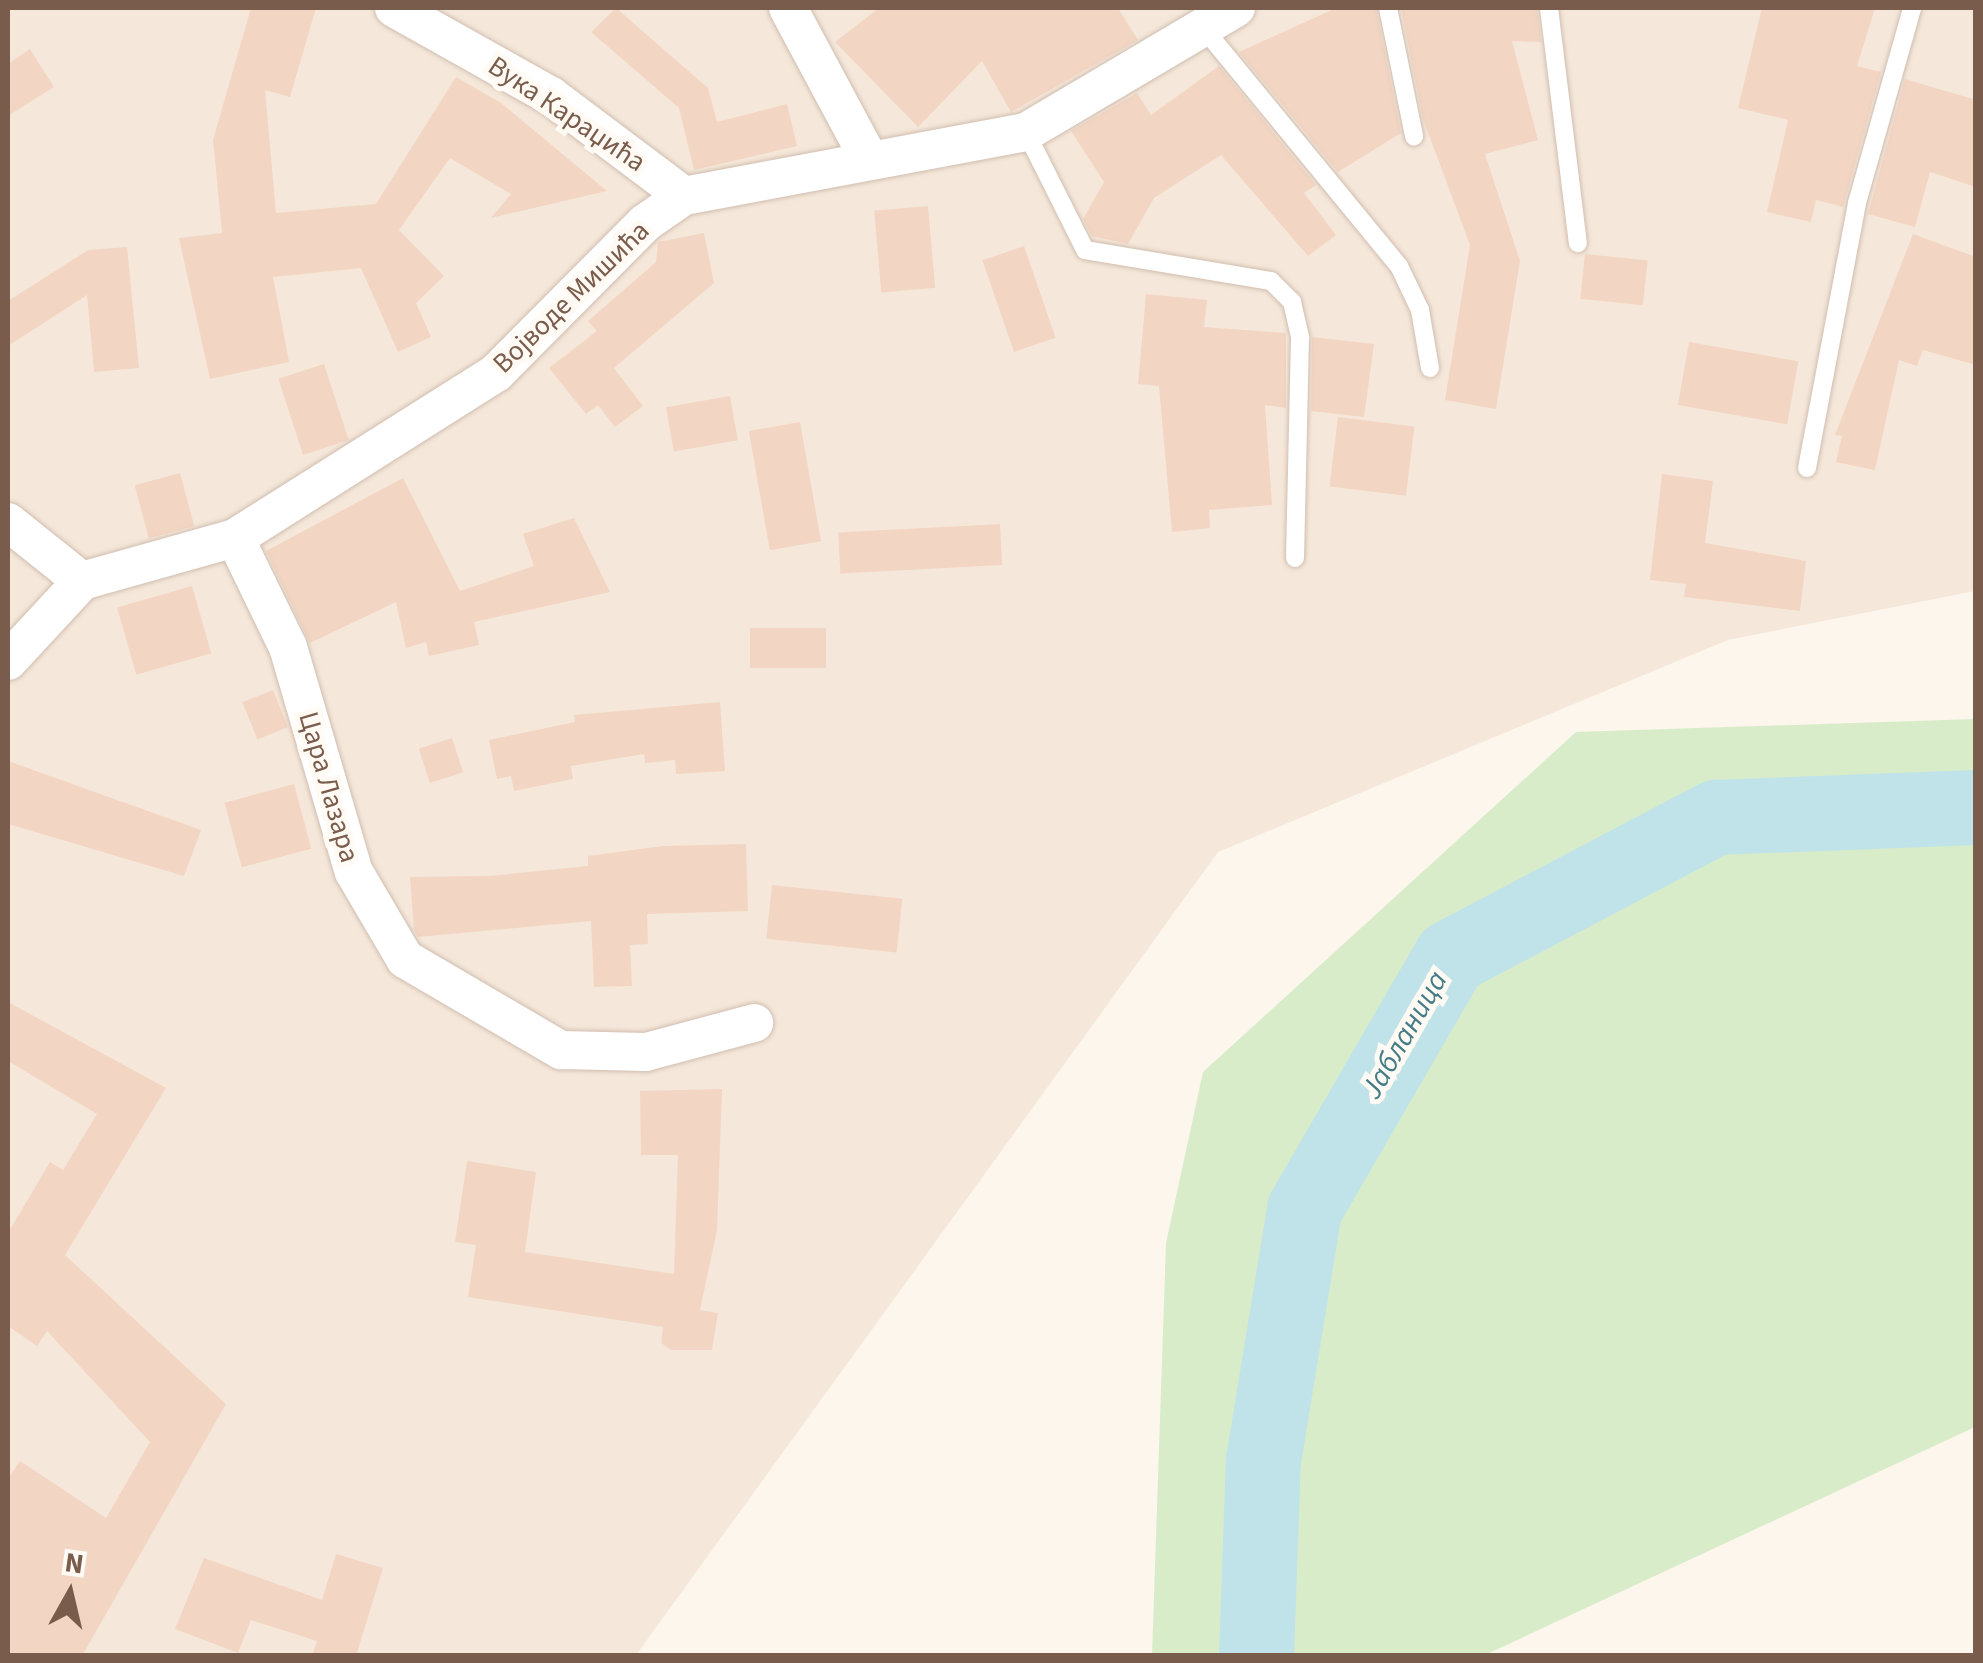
<!DOCTYPE html>
<meta charset="utf-8">
<style>
body{margin:0}
#map{position:relative;width:1983px;height:1663px;overflow:hidden;background:#fdf6ec;font-family:"Source Sans 3",sans-serif}
div>[style]{position:absolute}
.residential>*{inset:0;background:#f5e8da}
.green>*{inset:0;background:#d8ecc9}
.river>*{height:75px;margin:-37.5px;padding:0 37.5px;transform-origin:37.5px;border-radius:37.5px;background:#bfe3e8}
.building>*{inset:0;background:#f3d5c3;transform-origin:0 0}
.roads{filter:drop-shadow(0 0 2px #d1beb0) drop-shadow(0 0 2px #d1beb0)}
.service>*{height:18px;margin:-9px;padding:0 9px;transform-origin:9px;border-radius:9px;background:#fff}
.minor>*{height:38px;margin:-19px;padding:0 19px;transform-origin:19px;border-radius:19px;background:#fff}
span{translate:-50% -50%;white-space:nowrap;text-align:center;line-height:1.15;-webkit-text-stroke:10px #fffaf3;paint-order:stroke}
.street-label{font-size:28px;color:#7a5c4d}
.water-label{font-size:30px;color:#437c86;font-style:italic}
.frame{position:absolute;inset:0;border:10px solid #7a5c4d;pointer-events:none}
.north{position:absolute;left:20px;top:1543px;width:100px;height:100px;-webkit-text-stroke:8px #fffaf3;paint-order:stroke;rotate:8deg;font-size:28px;font-weight:700;line-height:40px;text-align:center;color:#7a5c4d}
.north::after{content:'';display:block;margin:auto;width:35px;height:45px;background:#7a5c4d;clip-path:polygon(50% 0,100% 100%,50% 72%,0 100%)}
</style>
<div id="map">
<div class="residential">
<i style="clip-path:polygon(8px 8px,1975px 8px,1975px 591px,1728px 640px,1218px 852px,636px 1655px,8px 1656px)"></i>
</div>
<div class="green">
<i style="clip-path:polygon(1975px 719px,1975px 1427px,1485px 1655px,1152px 1655px,1166px 1243px,1203px 1072px,1576px 732px)"></i>
</div>
<div class="river">
<i style="left:1256px;top:1656px;width:196px;rotate:-88deg"></i>
<i style="left:1263px;top:1460px;width:254px;rotate:-80.7deg"></i>
<i style="left:1304px;top:1209px;width:291px;rotate:-59.9deg"></i>
<i style="left:1450px;top:957px;width:301px;rotate:-27.8deg"></i>
<i style="left:1716px;top:817px;width:260px;rotate:-2.2deg"></i>
</div>
<div class="building">
<i style="clip-path:polygon(251px 8px,316px 8px,290px 97px,265px 90px,276px 213px,376px 204px,456px 77px,501px 103px,607px 191px,491px 218px,511px 194px,450px 158px,399px 230px,444px 276px,416px 303px,431px 337px,398px 352px,361px 268px,273px 277px,289px 362px,210px 379px,179px 238px,222px 233px,213px 140px)"></i>
<i style="clip-path:polygon(616px 8px,708px 88px,717px 122px,787px 104px,797px 146px,694px 170px,679px 108px,591px 32px)"></i>
<i style="clip-path:polygon(879px 8px,1118px 8px,1138px 40px,1011px 112px,982px 61px,918px 127px,835px 42px)"></i>
<i style="clip-path:polygon(1336px 8px,1376px 8px,1401px 133px,1338px 172px,1239px 52px)"></i>
<i style="clip-path:polygon(1401px 8px,1537px 8px,1541px 42px,1512px 41px,1538px 140px,1485px 154px,1520px 261px,1496px 409px,1445px 400px,1470px 245px,1423px 119px)"></i>
<i style="clip-path:polygon(1762px 8px,1875px 8px,1857px 66px,1881px 72px,1843px 207px,1816px 200px,1811px 222px,1767px 212px,1788px 120px,1738px 108px)"></i>
<i style="clip-path:polygon(30px 49px,54px 87px,8px 116px,8px 64px)"></i>
<i style="clip-path:polygon(1219px 66px,1316px 185px,1304px 193px,1336px 235px,1308px 256px,1221px 155px,1154px 198px,1128px 244px,1092px 236px,1083px 219px,1104px 182px,1071px 131px,1137px 93px,1151px 115px)"></i>
<i style="clip-path:polygon(1905px 79px,1976px 100px,1976px 187px,1930px 172px,1915px 227px,1868px 214px)"></i>
<i style="left:928px;top:206px;width:82px;height:54px;rotate:85deg"></i>
<i style="clip-path:polygon(704px 233px,714px 283px,614px 368px,643px 406px,615px 427px,598px 405px,586px 414px,549px 368px,597px 331px,588px 321px,656px 262px,658px 242px)"></i>
<i style="clip-path:polygon(1913px 234px,1976px 257px,1976px 365px,1923px 350px,1917px 366px,1899px 360px,1875px 470px,1836px 462px,1842px 436px,1835px 435px)"></i>
<i style="left:1024px;top:246px;width:97px;height:44px;rotate:71deg"></i>
<i style="clip-path:polygon(127px 247px,139px 368px,94px 372px,87px 295px,8px 346px,8px 301px,88px 250px)"></i>
<i style="left:1585px;top:254px;width:63px;height:45px;rotate:6deg"></i>
<i style="clip-path:polygon(1146px 294px,1207px 300px,1204px 327px,1286px 333px,1286px 408px,1265px 405px,1272px 505px,1209px 510px,1210px 528px,1172px 532px,1159px 386px,1138px 384px)"></i>
<i style="clip-path:polygon(1312px 337px,1374px 344px,1364px 417px,1311px 411px)"></i>
<i style="left:1689px;top:342px;width:111px;height:64px;rotate:10deg"></i>
<i style="left:324px;top:364px;width:80px;height:48px;rotate:72deg"></i>
<i style="left:730px;top:396px;width:45px;height:65px;rotate:80deg"></i>
<i style="left:1338px;top:417px;width:77px;height:70px;rotate:7deg"></i>
<i style="left:800px;top:422px;width:121px;height:52px;rotate:80deg"></i>
<i style="left:180px;top:473px;width:55px;height:47px;rotate:75deg"></i>
<i style="clip-path:polygon(1662px 474px,1713px 481px,1705px 543px,1806px 561px,1800px 611px,1684px 597px,1686px 584px,1650px 580px)"></i>
<i style="clip-path:polygon(403px 478px,460px 591px,534px 566px,523px 534px,574px 518px,610px 592px,474px 622px,479px 645px,429px 656px,426px 642px,406px 648px,396px 602px,310px 643px,266px 551px)"></i>
<i style="left:1000px;top:524px;width:41px;height:162px;rotate:87deg"></i>
<i style="left:192px;top:586px;width:70px;height:78px;rotate:74deg"></i>
<i style="left:750px;top:628px;width:76px;height:40px"></i>
<i style="left:273px;top:690px;width:40px;height:33px;rotate:68deg"></i>
<i style="clip-path:polygon(720px 702px,725px 771px,676px 774px,675px 760px,645px 763px,644px 754px,571px 766px,573px 779px,514px 791px,511px 776px,497px 779px,489px 740px,575px 722px,574px 715px)"></i>
<i style="left:452px;top:738px;width:36px;height:35px;rotate:72deg"></i>
<i style="clip-path:polygon(8px 761px,201px 830px,184px 876px,8px 824px)"></i>
<i style="left:294px;top:784px;width:67px;height:72px;rotate:75deg"></i>
<i style="clip-path:polygon(746px 844px,748px 911px,647px 914px,648px 944px,630px 945px,632px 986px,594px 987px,591px 921px,418px 937px,414px 930px,410px 877px,489px 876px,588px 866px,588px 856px,663px 846px)"></i>
<i style="left:772px;top:885px;width:131px;height:54px;rotate:6deg"></i>
<i style="clip-path:polygon(8px 1002px,166px 1088px,65px 1255px,226px 1404px,82px 1656px,8px 1656px,8px 1479px,20px 1461px,106px 1518px,150px 1442px,47px 1331px,37px 1346px,8px 1326px,8px 1233px,50px 1162px,63px 1170px,97px 1114px,8px 1061px)"></i>
<i style="clip-path:polygon(722px 1089px,717px 1230px,700px 1310px,718px 1313px,712px 1350px,671px 1350px,661px 1343px,663px 1327px,468px 1297px,476px 1245px,455px 1242px,467px 1161px,536px 1172px,525px 1252px,674px 1274px,678px 1155px,641px 1155px,640px 1091px)"></i>
<i style="clip-path:polygon(336px 1554px,383px 1568px,356px 1656px,312px 1656px,317px 1641px,251px 1620px,238px 1653px,175px 1629px,204px 1558px,322px 1600px)"></i>
</div>
<div class="roads">
<div class="service">
<i style="left:1388px;top:8px;width:131px;rotate:78.5deg"></i>
<i style="left:1549px;top:8px;width:237px;rotate:83deg"></i>
<i style="left:1205px;top:30px;width:306px;rotate:50.6deg"></i>
<i style="left:1399px;top:266px;width:49px;rotate:64.5deg"></i>
<i style="left:1420px;top:310px;width:59px;rotate:80.2deg"></i>
<i style="left:1026px;top:132px;width:132px;rotate:63.4deg"></i>
<i style="left:1085px;top:250px;width:189px;rotate:9.5deg"></i>
<i style="left:1271px;top:281px;width:30px;rotate:45deg"></i>
<i style="left:1292px;top:302px;width:37px;rotate:77deg"></i>
<i style="left:1300px;top:338px;width:220px;rotate:91.3deg"></i>
<i style="left:1807px;top:468px;width:270px;rotate:-79.3deg"></i>
<i style="left:1857px;top:203px;width:203px;rotate:-74.2deg"></i>
</div>
<div class="minor">
<i style="left:394px;top:8px;width:180px;rotate:29.3deg"></i>
<i style="left:551px;top:96px;width:166px;rotate:36.9deg"></i>
<i style="left:788px;top:8px;width:171px;rotate:61.8deg"></i>
<i style="left:8px;top:522px;width:95px;rotate:38.6deg"></i>
<i style="left:235px;top:538px;width:121px;rotate:64.1deg"></i>
<i style="left:288px;top:647px;width:234px;rotate:73.7deg"></i>
<i style="left:354px;top:872px;width:101px;rotate:59.6deg"></i>
<i style="left:405px;top:959px;width:181px;rotate:30.3deg"></i>
<i style="left:561px;top:1050px;width:85px;rotate:1.3deg"></i>
<i style="left:646px;top:1052px;width:112px;rotate:-15deg"></i>
<i style="left:8px;top:661px;width:109px;rotate:-47.2deg"></i>
<i style="left:82px;top:581px;width:159px;rotate:-15.7deg"></i>
<i style="left:235px;top:538px;width:309px;rotate:-32.3deg"></i>
<i style="left:496px;top:373px;width:211px;rotate:-45.2deg"></i>
<i style="left:645px;top:223px;width:47px;rotate:-34.7deg"></i>
<i style="left:684px;top:196px;width:348px;rotate:-10.6deg"></i>
<i style="left:1026px;top:132px;width:244px;rotate:-30.6deg"></i>
</div>
</div>
<div class="street-label">
<span style="left:567px;top:114px;rotate:34deg">Вука Караџића</span>
<span style="left:571px;top:297px;rotate:-44deg">Војводе Мишића</span>
<span style="left:329px;top:787px;rotate:74deg">Цара Лазара</span>
</div>
<div class="water-label">
<span style="left:1405px;top:1035px;rotate:-60deg">Јабланица</span>
</div>
<div class="frame"></div>
<div class="north">N</div>
</div>
